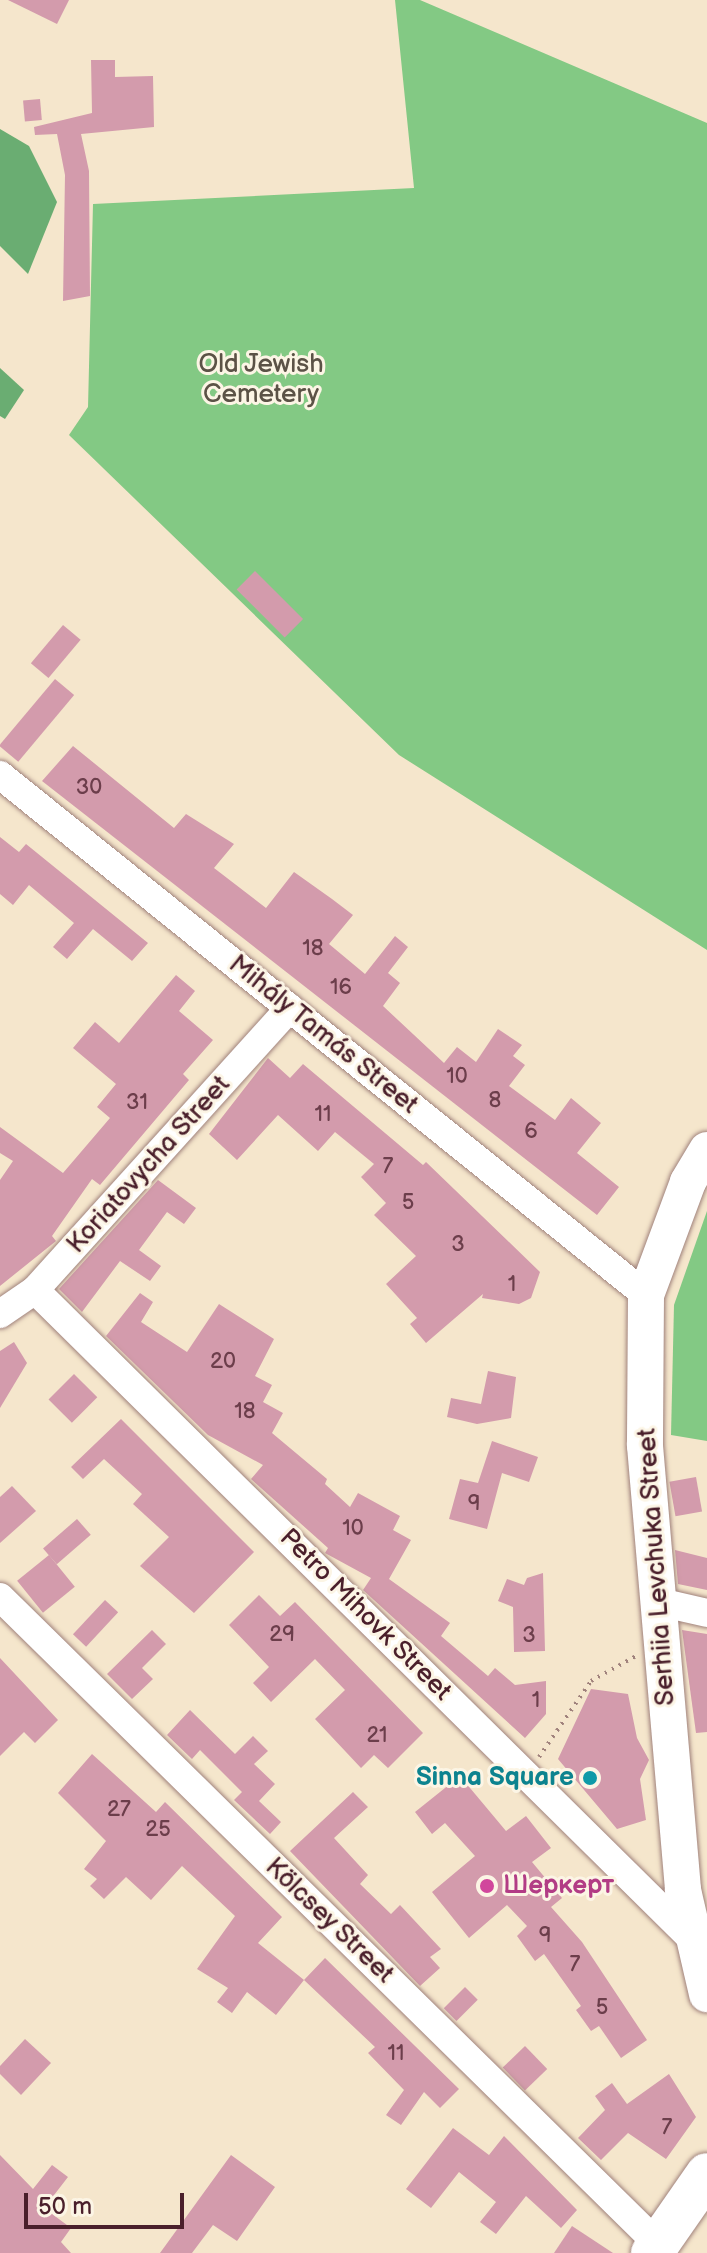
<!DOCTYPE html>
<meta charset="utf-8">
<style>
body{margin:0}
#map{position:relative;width:707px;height:2253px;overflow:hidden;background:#f5e6cc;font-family:"Balsamiq Sans",sans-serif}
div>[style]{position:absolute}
.green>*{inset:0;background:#83c984}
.forest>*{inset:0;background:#6aad72}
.building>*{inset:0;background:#d39bac;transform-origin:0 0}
.path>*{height:4px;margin-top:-2px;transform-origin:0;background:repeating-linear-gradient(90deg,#a0827c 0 2px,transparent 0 8px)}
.roads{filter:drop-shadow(0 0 2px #a0827c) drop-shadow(0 0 2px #a0827c)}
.minor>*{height:28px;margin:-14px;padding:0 14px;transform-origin:14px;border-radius:14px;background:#fff}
.major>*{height:36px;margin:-18px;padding:0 18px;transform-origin:18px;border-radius:18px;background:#fff}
.highway>*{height:42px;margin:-21px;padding:0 21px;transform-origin:21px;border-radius:21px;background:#fff}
.dots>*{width:22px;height:22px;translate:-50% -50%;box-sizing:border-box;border:4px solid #fcf5e5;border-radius:50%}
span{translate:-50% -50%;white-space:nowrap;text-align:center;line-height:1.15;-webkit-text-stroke:6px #fcf5e5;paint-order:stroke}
.number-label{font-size:22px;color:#6c3e4b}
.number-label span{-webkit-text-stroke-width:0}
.park-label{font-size:26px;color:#5b5246}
.street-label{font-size:26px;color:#4a1f2b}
.culture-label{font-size:26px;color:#0d838f;font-weight:700}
.right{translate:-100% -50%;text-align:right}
.hotel-label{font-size:26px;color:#b23c85;font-weight:700}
.left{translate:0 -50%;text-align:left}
.scale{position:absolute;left:24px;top:2193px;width:160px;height:36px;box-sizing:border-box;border:4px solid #4a1f2b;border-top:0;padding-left:10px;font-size:24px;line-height:28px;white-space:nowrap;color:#4a1f2b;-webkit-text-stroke:6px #fcf5e5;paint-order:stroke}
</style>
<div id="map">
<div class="green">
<i style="clip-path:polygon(395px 0,420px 0,707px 123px,707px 950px,399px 755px,69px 435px,88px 407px,93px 204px,414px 188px)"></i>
<i style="clip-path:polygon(707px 1211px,707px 1441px,671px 1435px,674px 1305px)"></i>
</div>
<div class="forest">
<i style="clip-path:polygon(0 129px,29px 146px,57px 202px,28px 274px,0 246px)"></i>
<i style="clip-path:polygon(0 368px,24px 390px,5px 419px,0 416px)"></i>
</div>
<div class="building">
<i style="clip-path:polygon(8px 0,69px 0,57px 24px)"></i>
<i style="clip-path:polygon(91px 60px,115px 60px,115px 77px,153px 76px,154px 127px,81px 134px,89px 171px,90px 296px,63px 301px,65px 175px,57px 134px,35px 135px,34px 127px,92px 113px)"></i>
<i style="left:40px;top:99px;width:21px;height:17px;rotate:85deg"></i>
<i style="left:255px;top:571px;width:68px;height:26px;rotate:45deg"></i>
<i style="left:63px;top:625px;width:23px;height:50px;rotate:40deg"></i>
<i style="left:55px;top:679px;width:25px;height:87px;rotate:40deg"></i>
<i style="clip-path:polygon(73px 746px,174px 828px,186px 814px,234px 844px,214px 868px,266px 908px,294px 872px,332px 899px,353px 915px,329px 944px,365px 974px,395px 936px,408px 947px,388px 973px,400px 983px,383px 1006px,444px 1063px,457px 1047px,476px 1062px,498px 1029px,522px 1045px,513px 1056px,525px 1065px,509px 1086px,555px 1120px,571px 1098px,601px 1123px,577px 1153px,619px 1187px,597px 1215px,42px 781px)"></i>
<i style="clip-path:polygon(0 837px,19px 852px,26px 844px,148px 943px,132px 961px,93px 929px,67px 959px,53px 947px,74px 923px,29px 885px,13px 905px,0 894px)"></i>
<i style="clip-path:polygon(176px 975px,195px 991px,179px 1011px,213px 1040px,183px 1074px,189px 1080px,100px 1185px,92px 1179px,52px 1236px,56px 1241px,0 1286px,0 1180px,13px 1161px,0 1153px,0 1127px,63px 1173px,110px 1118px,97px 1107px,116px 1084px,73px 1048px,95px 1022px,119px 1043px)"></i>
<i style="clip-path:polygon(268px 1058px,290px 1078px,303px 1064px,423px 1165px,426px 1162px,540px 1272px,531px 1298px,519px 1304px,482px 1298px,483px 1294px,426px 1343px,410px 1324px,417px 1318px,386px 1284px,416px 1256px,374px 1215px,386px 1203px,361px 1177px,374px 1164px,335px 1132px,318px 1151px,278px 1115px,237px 1160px,209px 1134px)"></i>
<i style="clip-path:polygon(158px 1180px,196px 1208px,184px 1224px,167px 1212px,139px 1250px,161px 1266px,150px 1281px,120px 1261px,82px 1312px,59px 1289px)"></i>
<i style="clip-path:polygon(140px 1293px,153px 1302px,141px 1322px,187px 1352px,219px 1304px,274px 1339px,255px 1376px,272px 1385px,263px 1402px,283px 1413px,272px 1433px,327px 1479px,325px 1484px,350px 1507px,358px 1493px,400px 1516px,393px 1530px,411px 1540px,389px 1579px,450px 1623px,441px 1636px,488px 1676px,495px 1668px,515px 1685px,546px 1681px,546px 1714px,525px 1738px,363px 1590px,371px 1578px,325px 1553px,328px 1548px,251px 1479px,263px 1465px,208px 1435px,106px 1336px)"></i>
<i style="clip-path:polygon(14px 1342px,27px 1363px,0 1408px,0 1351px)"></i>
<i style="clip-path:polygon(488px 1371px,516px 1377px,511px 1418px,477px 1424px,447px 1417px,451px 1398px,481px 1404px)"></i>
<i style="left:74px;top:1374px;width:33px;height:36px;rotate:45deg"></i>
<i style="clip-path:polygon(121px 1419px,254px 1552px,194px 1613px,140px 1566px,169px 1537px,133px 1504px,142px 1494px,104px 1459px,83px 1479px,71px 1467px)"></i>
<i style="clip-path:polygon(492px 1441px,538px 1457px,529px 1482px,502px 1473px,487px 1529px,449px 1519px,460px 1479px,478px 1483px)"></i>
<i style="left:696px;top:1477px;width:35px;height:27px;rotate:80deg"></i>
<i style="clip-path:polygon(12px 1486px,36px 1511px,0 1543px,0 1497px)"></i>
<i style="left:77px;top:1519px;width:21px;height:45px;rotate:49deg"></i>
<i style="clip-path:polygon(675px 1550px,707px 1558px,707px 1590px,678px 1584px)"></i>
<i style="left:49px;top:1555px;width:41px;height:41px;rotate:51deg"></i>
<i style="clip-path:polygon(543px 1573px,545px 1651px,514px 1652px,513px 1607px,498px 1601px,507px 1579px,524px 1585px,527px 1578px)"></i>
<i style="clip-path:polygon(259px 1595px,280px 1616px,295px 1602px,423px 1733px,388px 1768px,374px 1755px,361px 1768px,315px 1719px,345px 1690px,315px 1659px,271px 1702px,253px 1683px,269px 1667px,229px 1625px)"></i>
<i style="left:105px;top:1600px;width:18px;height:47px;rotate:43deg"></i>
<i style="clip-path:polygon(152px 1630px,166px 1644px,142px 1668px,153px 1679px,132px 1699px,107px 1674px)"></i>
<i style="clip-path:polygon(682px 1630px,707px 1634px,707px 1732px,696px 1733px)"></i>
<i style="clip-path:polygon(0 1658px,58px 1720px,35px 1743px,24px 1732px,0 1756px)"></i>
<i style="clip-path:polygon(591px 1689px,628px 1694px,637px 1738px,649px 1760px,640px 1779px,646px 1820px,617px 1829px,558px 1759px)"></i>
<i style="clip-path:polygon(190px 1710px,235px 1754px,253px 1736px,268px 1751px,254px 1764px,275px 1784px,259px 1801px,281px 1822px,270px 1834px,234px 1800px,242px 1792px,200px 1750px,192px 1759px,167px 1735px)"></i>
<i style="clip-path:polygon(92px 1754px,156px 1812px,165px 1802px,282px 1917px,258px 1943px,304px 1980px,276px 2015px,247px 1992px,232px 2013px,217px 2002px,228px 1988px,197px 1969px,235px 1916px,182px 1866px,151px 1900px,126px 1877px,104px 1899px,90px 1886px,97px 1879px,84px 1869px,106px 1841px,58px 1793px)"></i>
<i style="clip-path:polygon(460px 1776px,506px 1831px,526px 1816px,551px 1848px,532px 1862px,562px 1898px,551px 1907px,582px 1942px,647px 2040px,621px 2058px,599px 2026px,591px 2031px,576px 2010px,581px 2006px,544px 1954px,535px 1961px,517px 1936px,527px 1926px,507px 1905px,469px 1938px,432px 1892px,475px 1856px,445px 1823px,432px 1834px,415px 1812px)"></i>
<i style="clip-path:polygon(353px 1792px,368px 1807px,334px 1838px,368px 1875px,360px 1884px,391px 1914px,400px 1905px,441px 1949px,430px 1957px,440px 1968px,420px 1986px,290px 1851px)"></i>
<i style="clip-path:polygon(325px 1958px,459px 2089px,440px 2108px,424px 2092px,401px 2125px,386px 2115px,404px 2090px,368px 2053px,375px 2047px,304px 1980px)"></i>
<i style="left:465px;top:1987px;width:18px;height:30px;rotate:45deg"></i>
<i style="clip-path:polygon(25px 2039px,51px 2063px,21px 2095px,0 2074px,0 2066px)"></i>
<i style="left:525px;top:2046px;width:32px;height:31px;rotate:46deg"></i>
<i style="clip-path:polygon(669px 2074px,696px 2117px,666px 2159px,628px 2133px,601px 2160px,578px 2138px,605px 2110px,595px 2096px,612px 2083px,627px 2104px)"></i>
<i style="clip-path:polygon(453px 2128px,489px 2155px,504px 2136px,577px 2210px,561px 2228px,526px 2196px,496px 2234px,480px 2222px,496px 2202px,459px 2172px,431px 2208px,406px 2189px)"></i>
<i style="clip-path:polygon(0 2155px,33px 2189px,52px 2165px,68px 2177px,44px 2208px,71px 2228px,61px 2242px,71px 2253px,0 2253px)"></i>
<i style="clip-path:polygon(231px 2155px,275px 2187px,237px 2241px,213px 2225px,192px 2253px,160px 2253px)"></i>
<i style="clip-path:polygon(572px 2226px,613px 2253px,554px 2253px)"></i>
</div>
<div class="path">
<i style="left:539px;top:1757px;width:92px;rotate:-55.6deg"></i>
<i style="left:591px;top:1681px;width:51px;rotate:-29.1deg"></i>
</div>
<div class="roads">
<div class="minor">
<i style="left:0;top:775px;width:829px;rotate:38.83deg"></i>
<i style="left:35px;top:1290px;width:926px;rotate:44.65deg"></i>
<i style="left:0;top:1314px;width:42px;rotate:-34.4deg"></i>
<i style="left:35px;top:1290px;width:380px;rotate:-47.9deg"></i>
<i style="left:0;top:1597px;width:923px;rotate:44.52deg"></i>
<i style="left:659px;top:1602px;width:49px;rotate:12.9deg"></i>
</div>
<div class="major">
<i style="left:707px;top:1150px;width:37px;rotate:121deg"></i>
<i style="left:688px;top:1182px;width:121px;rotate:110.4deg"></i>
<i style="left:646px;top:1295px;width:151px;rotate:90.4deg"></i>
<i style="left:645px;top:1446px;width:446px;rotate:85.1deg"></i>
<i style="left:683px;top:1890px;width:107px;rotate:77deg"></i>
</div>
<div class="highway">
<i style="left:652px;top:2253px;width:96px;rotate:-55.2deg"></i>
</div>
</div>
<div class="dots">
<i style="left:590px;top:1778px;background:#0f9aa8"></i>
<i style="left:487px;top:1886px;background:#d1479c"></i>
</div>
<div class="number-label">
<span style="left:89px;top:788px">30</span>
<span style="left:313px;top:949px">18</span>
<span style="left:341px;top:988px">16</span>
<span style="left:457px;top:1077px">10</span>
<span style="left:495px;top:1101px">8</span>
<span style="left:137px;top:1103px">31</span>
<span style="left:323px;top:1115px">11</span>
<span style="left:531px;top:1132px">6</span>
<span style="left:388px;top:1167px">7</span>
<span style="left:408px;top:1203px">5</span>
<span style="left:458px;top:1245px">3</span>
<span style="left:512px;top:1285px">1</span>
<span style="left:223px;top:1362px">20</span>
<span style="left:245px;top:1412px">18</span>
<span style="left:474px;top:1504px">9</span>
<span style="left:353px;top:1529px">10</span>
<span style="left:282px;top:1635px">29</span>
<span style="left:529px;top:1636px">3</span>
<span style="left:536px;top:1701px">1</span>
<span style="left:377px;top:1736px">21</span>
<span style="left:119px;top:1810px">27</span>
<span style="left:158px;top:1830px">25</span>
<span style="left:545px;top:1936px">9</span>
<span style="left:575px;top:1965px">7</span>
<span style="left:602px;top:2008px">5</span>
<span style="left:396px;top:2054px">11</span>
<span style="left:667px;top:2128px">7</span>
</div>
<div class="park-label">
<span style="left:261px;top:380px">Old Jewish<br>Cemetery</span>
</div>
<div class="street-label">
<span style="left:323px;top:1035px;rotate:39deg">Mihály Tamás Street</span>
<span style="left:149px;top:1165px;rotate:-48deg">Koriatovycha Street</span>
<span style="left:657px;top:1567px;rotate:-94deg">Serhiia Levchuka Street</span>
<span style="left:365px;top:1615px;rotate:45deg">Petro Mihovk Street</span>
<span style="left:329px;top:1921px;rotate:44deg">Kölcsey Street</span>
</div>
<div class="culture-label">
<span class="right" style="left:574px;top:1778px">Sinna Square</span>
</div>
<div class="hotel-label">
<span class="left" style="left:503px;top:1886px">Шеркерт</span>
</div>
<div class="scale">50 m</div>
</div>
